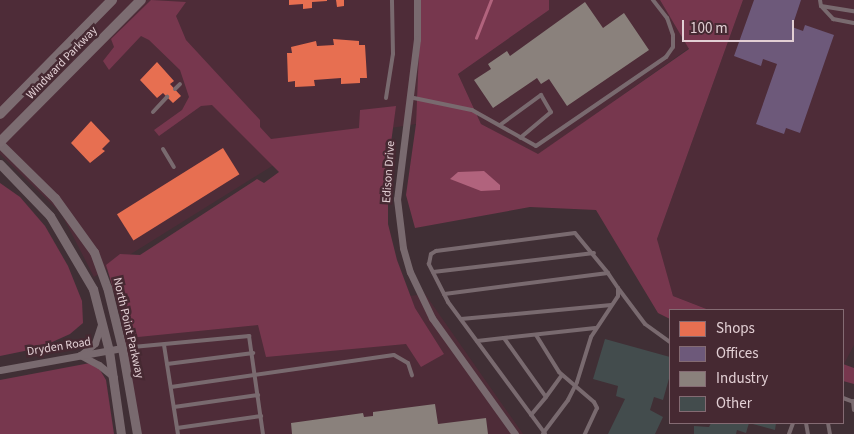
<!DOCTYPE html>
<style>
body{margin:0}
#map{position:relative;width:854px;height:434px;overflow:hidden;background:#402f35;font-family:"Source Sans 3",sans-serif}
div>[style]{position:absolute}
.built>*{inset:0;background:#4e2c38}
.green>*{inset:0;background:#77374e}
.water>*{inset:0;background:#b1637d}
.shops>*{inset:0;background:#e76f51;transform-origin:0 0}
.offices>*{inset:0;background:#6d597a}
.industry>*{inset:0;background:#8a817c}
.stream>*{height:2.5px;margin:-1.25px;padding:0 1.25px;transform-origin:1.25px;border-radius:1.25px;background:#b1637d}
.building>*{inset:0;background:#434c4d}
.service>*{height:4px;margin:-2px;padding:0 2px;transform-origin:2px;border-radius:2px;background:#796a6f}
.minor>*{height:7px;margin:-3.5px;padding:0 3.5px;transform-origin:3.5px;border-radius:3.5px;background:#796a6f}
.tertiary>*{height:9px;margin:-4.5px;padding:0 4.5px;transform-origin:4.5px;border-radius:4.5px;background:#796a6f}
.secondary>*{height:10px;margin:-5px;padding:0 5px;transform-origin:5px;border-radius:5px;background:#7c6c71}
span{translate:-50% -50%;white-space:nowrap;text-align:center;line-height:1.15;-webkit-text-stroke:5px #462932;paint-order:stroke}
.street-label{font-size:12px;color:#e2cfd4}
.legend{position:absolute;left:669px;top:309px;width:175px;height:115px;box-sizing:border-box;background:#462932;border:1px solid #846b73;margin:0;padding:6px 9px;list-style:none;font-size:15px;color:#e2cfd4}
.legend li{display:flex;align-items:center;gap:10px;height:25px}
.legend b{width:25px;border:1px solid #846b73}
.scale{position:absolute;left:682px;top:20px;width:112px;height:22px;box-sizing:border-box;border:2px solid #e2cfd4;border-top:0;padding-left:6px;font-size:15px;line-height:18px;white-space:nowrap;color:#e2cfd4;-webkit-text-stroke:4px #462932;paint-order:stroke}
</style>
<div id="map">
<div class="built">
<i style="clip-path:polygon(0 0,421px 0,416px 124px,272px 147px,277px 163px,94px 277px,61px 213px,0 154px)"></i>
<i style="clip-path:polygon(549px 0,660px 0,689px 48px,538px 155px,481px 124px,458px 74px,549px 10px)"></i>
<i style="clip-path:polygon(743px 0,854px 0,854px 345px,844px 364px,843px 310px,709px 310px,673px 296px,659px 253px,657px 239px)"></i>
<i style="clip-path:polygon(425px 294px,523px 434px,140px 434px,118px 333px)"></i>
</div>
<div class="green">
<i style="clip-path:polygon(151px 0,186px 2px,176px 16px,186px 40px,260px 120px,260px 127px,271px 139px,359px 128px,360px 110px,396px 106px,388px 165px,388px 224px,397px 260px,415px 308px,444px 354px,421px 367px,406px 344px,266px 357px,258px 325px,128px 338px,106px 265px,120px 254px,140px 255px,257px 179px,264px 183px,279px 172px,212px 105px,201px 106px,159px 136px,154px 130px,182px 110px,189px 97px,180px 70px,149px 40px,141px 36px,109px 70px,103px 61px,114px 47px,111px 39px)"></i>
<i style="clip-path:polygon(421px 0,549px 0,549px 10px,458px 74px,481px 124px,538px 154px,689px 49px,660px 0,743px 0,657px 239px,673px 296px,709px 310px,670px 310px,670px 319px,658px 313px,596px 210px,530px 207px,415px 228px,406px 195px,416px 124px)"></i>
<i style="clip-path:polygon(0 183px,20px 197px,45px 226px,68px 266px,82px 301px,83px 323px,70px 334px,39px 348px,0 356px)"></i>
<i style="clip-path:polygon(90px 363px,100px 370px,106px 380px,114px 434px,0 434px,0 380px)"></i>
<i style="clip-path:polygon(843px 364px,854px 368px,854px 384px,843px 381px)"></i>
</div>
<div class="water">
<i style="clip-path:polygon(484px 171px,500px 185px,500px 190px,481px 191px,450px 179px,458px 172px)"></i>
</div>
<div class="shops">
<i style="clip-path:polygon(289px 0,327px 0,327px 1px,312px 2px,312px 8px,303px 9px,303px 4px,289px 5px)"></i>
<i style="clip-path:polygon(336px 0,344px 0,344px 6px,337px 7px)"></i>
<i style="clip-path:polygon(333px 39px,359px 41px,359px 45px,365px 45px,367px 78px,360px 78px,360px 83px,341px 84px,341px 78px,314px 80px,315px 86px,295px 87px,295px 81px,288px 82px,287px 53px,292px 53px,291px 47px,316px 41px,317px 46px,334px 45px)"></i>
<i style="clip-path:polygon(157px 62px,174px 81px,170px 84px,181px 96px,173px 103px,163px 93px,157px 98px,140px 80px)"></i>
<i style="clip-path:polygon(91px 121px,110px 141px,102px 149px,105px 151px,90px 163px,71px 143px)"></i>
<i style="left:223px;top:148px;width:31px;height:125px;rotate:58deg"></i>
</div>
<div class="offices">
<i style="clip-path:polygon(754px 0,801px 0,792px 27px,803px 31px,805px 25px,834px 35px,800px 133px,786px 128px,784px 134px,756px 124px,777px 64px,763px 59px,761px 66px,734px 56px)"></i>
</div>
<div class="industry">
<i style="clip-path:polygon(585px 2px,603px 28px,624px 13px,649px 50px,567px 106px,549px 79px,541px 84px,537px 78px,493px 108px,474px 80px,491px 69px,488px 64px,507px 51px,510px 56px)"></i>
<i style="clip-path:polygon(435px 404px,438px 424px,486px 418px,488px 434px,292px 434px,291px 423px,363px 413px,364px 417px,373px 416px,373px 412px)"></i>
</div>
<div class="stream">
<i style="left:476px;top:38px;width:41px;rotate:-68.5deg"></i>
</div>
<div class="building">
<i style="clip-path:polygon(605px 339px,670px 357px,670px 375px,663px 400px,654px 397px,650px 410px,663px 417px,655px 434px,608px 434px,625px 399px,616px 396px,618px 386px,593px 379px)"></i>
<i style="clip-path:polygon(711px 423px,776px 423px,775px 430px,749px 423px,746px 433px,737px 430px,736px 434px,694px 434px,694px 426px,709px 427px)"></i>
</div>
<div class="service">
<i style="left:820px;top:0;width:6px;rotate:81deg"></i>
<i style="left:821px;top:6px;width:18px;rotate:47deg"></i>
<i style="left:833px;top:19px;width:21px;rotate:11deg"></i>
<i style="left:821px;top:6px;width:33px;rotate:9deg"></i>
<i style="left:175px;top:89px;width:7px;rotate:-45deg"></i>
<i style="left:409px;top:97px;width:64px;rotate:11.7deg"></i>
<i style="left:472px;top:110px;width:73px;rotate:29.4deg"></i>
<i style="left:536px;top:146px;width:158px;rotate:-34.4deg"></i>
<i style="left:666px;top:57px;width:12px;rotate:-55deg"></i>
<i style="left:673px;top:47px;width:12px;rotate:-90deg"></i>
<i style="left:673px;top:35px;width:18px;rotate:-109deg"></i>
<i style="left:667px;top:18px;width:23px;rotate:-128deg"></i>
<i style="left:386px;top:98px;width:45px;rotate:-81deg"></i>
<i style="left:393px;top:54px;width:54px;rotate:-91.1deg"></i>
<i style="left:153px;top:112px;width:21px;rotate:-47deg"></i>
<i style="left:500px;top:125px;width:51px;rotate:-36.2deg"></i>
<i style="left:541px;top:95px;width:20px;rotate:60deg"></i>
<i style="left:551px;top:112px;width:40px;rotate:140deg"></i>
<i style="left:163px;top:149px;width:21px;rotate:59deg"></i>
<i style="left:433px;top:272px;width:162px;rotate:-6.7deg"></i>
<i style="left:618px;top:288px;width:45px;rotate:53.1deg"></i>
<i style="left:645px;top:324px;width:31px;rotate:36deg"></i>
<i style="left:444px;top:294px;width:34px;rotate:-117deg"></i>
<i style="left:429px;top:264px;width:10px;rotate:-79deg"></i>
<i style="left:431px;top:254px;width:6px;rotate:-31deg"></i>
<i style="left:436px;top:251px;width:140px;rotate:-7.4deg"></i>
<i style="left:575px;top:233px;width:52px;rotate:50.5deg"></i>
<i style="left:461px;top:319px;width:151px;rotate:-5.3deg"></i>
<i style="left:536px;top:335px;width:44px;rotate:58.1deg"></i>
<i style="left:559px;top:372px;width:46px;rotate:40.6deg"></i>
<i style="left:594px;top:402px;width:7px;rotate:63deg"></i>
<i style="left:597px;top:408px;width:29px;rotate:115deg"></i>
<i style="left:504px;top:338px;width:72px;rotate:54.6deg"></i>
<i style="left:546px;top:397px;width:27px;rotate:-54deg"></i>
<i style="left:477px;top:341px;width:119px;rotate:-6.3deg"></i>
<i style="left:164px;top:345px;width:90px;rotate:81.1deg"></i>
<i style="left:122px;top:348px;width:128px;rotate:-5.4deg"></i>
<i style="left:249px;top:336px;width:99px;rotate:81.9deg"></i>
<i style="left:167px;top:364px;width:87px;rotate:-7.3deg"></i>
<i style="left:171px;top:387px;width:225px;rotate:-8.2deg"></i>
<i style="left:394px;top:355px;width:16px;rotate:30deg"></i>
<i style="left:408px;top:363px;width:13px;rotate:72deg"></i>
<i style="left:843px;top:398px;width:12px;rotate:20deg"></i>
<i style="left:853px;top:401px;width:9px;rotate:84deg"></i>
<i style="left:174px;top:407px;width:85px;rotate:-8.1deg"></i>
<i style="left:531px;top:415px;width:23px;rotate:-50deg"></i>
<i style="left:806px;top:423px;width:11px;rotate:80deg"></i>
<i style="left:828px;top:423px;width:11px;rotate:80deg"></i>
<i style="left:177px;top:428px;width:85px;rotate:-8.1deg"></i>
<i style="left:543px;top:434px;width:2px;rotate:-63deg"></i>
<i style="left:544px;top:432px;width:40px;rotate:-53deg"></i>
<i style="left:568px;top:400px;width:20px;rotate:-63deg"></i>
<i style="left:577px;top:382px;width:47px;rotate:-72.7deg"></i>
<i style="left:591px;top:337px;width:49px;rotate:-56.6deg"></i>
<i style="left:618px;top:296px;width:8px;rotate:-90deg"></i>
<i style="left:618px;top:288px;width:18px;rotate:-124deg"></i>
<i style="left:608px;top:273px;width:165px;rotate:172.7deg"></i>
<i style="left:444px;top:294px;width:9px;rotate:63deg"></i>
<i style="left:448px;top:302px;width:162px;rotate:53.6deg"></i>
<i style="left:544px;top:432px;width:2px;rotate:63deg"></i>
<i style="left:789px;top:434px;width:12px;rotate:-70deg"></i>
</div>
<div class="minor">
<i style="left:417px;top:0;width:39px;rotate:90deg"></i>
<i style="left:417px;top:39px;width:161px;rotate:97.1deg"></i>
<i style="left:397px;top:199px;width:49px;rotate:83deg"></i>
<i style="left:403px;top:248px;width:25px;rotate:74deg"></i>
<i style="left:410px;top:272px;width:51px;rotate:64.4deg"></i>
<i style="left:432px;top:318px;width:143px;rotate:54.4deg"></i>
<i style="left:82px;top:354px;width:17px;rotate:-40deg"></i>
<i style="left:95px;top:343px;width:20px;rotate:-72deg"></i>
<i style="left:80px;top:355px;width:21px;rotate:28deg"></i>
<i style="left:99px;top:365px;width:19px;rotate:39deg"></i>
<i style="left:0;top:370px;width:124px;rotate:-10.2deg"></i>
</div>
<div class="tertiary">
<i style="left:0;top:144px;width:77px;rotate:44.5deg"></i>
<i style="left:55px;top:198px;width:67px;rotate:54.2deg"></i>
<i style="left:94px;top:252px;width:37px;rotate:70deg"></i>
<i style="left:107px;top:287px;width:63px;rotate:76.2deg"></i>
<i style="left:122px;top:348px;width:87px;rotate:80.1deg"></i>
<i style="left:0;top:164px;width:72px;rotate:46.1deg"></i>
<i style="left:50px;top:216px;width:85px;rotate:59.5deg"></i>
<i style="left:93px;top:289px;width:64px;rotate:75.5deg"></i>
<i style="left:109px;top:351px;width:84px;rotate:81.8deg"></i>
</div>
<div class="secondary">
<i style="left:0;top:114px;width:160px;rotate:-45.5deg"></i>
<i style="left:0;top:142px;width:200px;rotate:-45.2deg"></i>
</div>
<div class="street-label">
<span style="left:62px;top:63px;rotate:-46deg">Windward Parkway</span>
<span style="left:389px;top:172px;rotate:-86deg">Edison Drive</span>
<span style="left:128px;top:328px;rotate:77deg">North Point Parkway</span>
<span style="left:59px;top:347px;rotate:-9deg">Dryden Road</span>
</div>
<ul class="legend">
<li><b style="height:14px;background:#e76f51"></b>Shops</li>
<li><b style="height:14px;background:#6d597a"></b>Offices</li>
<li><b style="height:14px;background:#8a817c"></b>Industry</li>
<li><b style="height:14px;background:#434c4d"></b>Other</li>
</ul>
<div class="scale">100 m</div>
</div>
